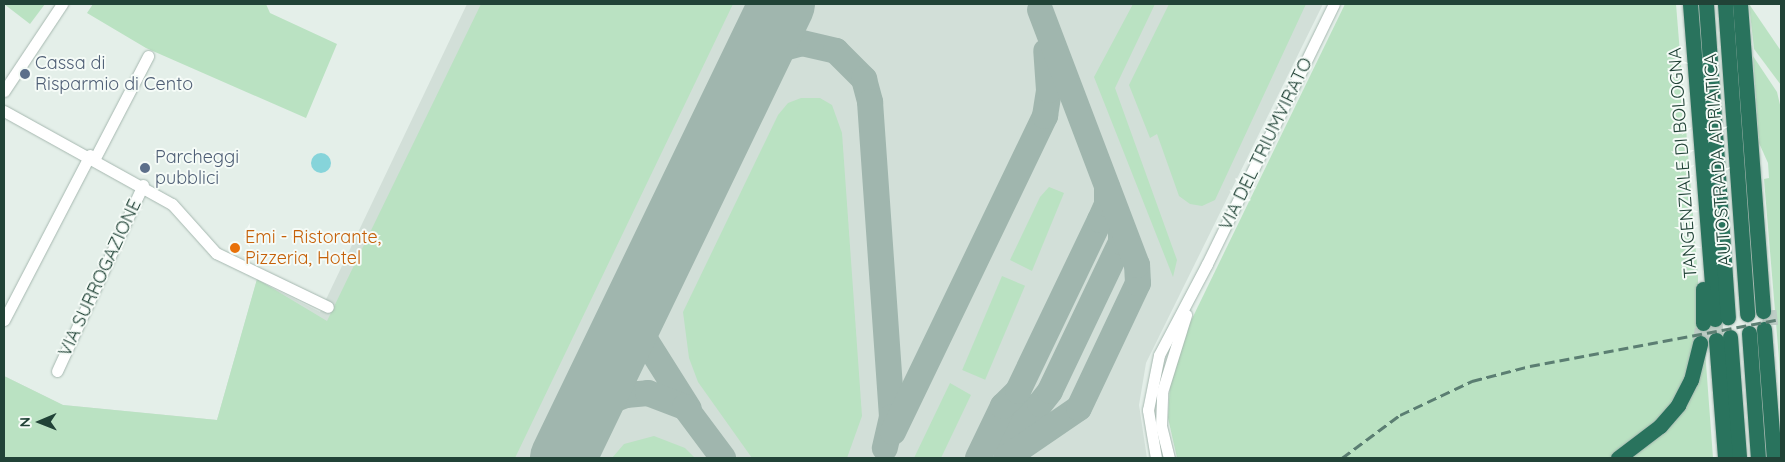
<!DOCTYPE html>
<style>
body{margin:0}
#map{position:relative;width:1785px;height:462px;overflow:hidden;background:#e4efe9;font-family:Quicksand,sans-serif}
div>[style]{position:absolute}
.built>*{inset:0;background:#d2dfd8}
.green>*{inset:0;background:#bae2c2;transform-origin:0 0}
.water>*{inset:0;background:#86d4da}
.round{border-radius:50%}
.taxiway>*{height:26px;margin:-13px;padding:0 13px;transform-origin:13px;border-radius:13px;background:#a0b6ae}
.runway>*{height:66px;margin:-33px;padding:0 33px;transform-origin:33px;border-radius:33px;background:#a0b6ae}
.highway-tunnel>*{height:15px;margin-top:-7.5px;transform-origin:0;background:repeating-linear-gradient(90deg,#bdcdc5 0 15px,transparent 0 23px)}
.roads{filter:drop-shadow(0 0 1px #a6b8b0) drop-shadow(0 0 1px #a6b8b0)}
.minor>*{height:11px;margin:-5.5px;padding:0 5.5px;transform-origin:5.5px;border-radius:5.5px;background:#fff}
.highway>*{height:15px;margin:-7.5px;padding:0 7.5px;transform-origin:7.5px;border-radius:7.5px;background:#29735d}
.rail>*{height:3px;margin-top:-1.5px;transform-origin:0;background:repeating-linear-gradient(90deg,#5b7e72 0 10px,transparent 0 15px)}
.dots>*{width:14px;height:14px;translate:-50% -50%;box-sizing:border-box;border:2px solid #f5fbf7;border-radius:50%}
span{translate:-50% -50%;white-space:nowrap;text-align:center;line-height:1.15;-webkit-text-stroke:4px #f5fbf7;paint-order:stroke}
.service-label{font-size:18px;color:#4e5e75}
.left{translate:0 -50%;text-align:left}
.street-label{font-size:18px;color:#214337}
.food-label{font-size:18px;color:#c56008}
.frame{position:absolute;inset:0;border:5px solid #214337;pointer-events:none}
.north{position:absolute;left:15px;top:397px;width:50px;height:50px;-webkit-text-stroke:4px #f5fbf7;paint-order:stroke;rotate:269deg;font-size:14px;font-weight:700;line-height:20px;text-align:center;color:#214337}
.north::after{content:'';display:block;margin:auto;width:18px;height:22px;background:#214337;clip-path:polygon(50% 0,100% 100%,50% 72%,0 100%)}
</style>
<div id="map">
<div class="built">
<i style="clip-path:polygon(467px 4px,1323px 4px,1146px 363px,1139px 405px,1147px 458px,4px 458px,4px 376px,63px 405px,217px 420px,257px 280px,320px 312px)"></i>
</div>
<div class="green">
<i style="clip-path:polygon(4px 4px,45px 4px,30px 24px)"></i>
<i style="clip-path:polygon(93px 4px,266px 4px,270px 13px,337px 44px,306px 118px,146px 48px,87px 13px)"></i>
<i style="clip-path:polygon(481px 4px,733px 4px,515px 458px,4px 458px,4px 376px,63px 405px,217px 420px,257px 279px,327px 321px)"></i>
<i style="clip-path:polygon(1133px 4px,1155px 4px,1115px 88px,1177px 260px,1173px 277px,1094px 77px)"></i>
<i style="clip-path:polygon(1169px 4px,1306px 4px,1215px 200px,1202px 206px,1190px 204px,1179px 196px,1157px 134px,1150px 138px,1129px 85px)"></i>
<i style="clip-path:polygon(1345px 4px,1676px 4px,1698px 277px,1698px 322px,1690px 368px,1678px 395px,1659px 420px,1610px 458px,1177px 458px,1168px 418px,1170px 385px,1188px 327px)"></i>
<i style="clip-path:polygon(1749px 4px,1781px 51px,1781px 85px,1754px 49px)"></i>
<i style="clip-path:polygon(1753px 56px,1777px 92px,1781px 109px,1781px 383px,1764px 179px,1769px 178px,1768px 163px,1759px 143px)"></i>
<i style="clip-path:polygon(801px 98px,820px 98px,832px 105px,842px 133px,862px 416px,847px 458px,752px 458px,698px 382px,689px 358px,683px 312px,778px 115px,788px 103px)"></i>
<i style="clip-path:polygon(1049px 187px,1064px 193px,1032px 271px,1010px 260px,1040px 197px)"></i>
<i style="left:1002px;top:276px;width:25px;height:102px;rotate:23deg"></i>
<i style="clip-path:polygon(1705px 350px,1713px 458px,1626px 458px,1671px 422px)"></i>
<i style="clip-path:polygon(950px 383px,971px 395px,941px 458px,914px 458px)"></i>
<i style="clip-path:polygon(654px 436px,685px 448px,695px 458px,612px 458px,624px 444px)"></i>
</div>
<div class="water">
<i class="round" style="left:311px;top:153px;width:20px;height:20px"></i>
</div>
<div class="taxiway">
<i style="left:749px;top:74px;width:30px;rotate:-48deg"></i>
<i style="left:769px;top:52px;width:34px;rotate:-15deg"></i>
<i style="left:802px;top:43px;width:35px;rotate:13deg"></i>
<i style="left:836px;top:51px;width:40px;rotate:45deg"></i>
<i style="left:864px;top:79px;width:24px;rotate:75deg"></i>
<i style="left:870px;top:102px;width:316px;rotate:86deg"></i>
<i style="left:892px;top:417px;width:32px;rotate:103deg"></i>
<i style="left:647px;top:285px;width:36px;rotate:100deg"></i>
<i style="left:641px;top:320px;width:22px;rotate:77deg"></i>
<i style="left:646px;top:341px;width:80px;rotate:57.7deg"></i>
<i style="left:893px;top:432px;width:351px;rotate:-64.3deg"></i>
<i style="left:1045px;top:116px;width:26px;rotate:-81deg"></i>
<i style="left:1049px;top:90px;width:39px;rotate:-94deg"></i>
<i style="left:576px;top:433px;width:17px;rotate:-57deg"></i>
<i style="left:585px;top:419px;width:26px;rotate:-39deg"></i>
<i style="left:605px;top:403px;width:22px;rotate:-21deg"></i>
<i style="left:626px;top:395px;width:22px;rotate:-5deg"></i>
<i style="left:648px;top:393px;width:40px;rotate:21deg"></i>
<i style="left:685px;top:407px;width:64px;rotate:53.3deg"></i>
<i style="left:988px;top:442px;width:64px;rotate:-36.2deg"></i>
<i style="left:1040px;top:404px;width:16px;rotate:-52deg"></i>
<i style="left:1050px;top:391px;width:165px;rotate:-64.5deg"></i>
<i style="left:1121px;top:242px;width:17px;rotate:-90deg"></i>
<i style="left:978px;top:458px;width:58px;rotate:-64.3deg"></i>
<i style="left:1003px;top:406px;width:21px;rotate:-45deg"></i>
<i style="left:1018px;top:391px;width:190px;rotate:-64.4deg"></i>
<i style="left:1100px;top:220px;width:17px;rotate:-66deg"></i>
<i style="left:1107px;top:204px;width:17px;rotate:-90deg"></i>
<i style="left:1006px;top:458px;width:88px;rotate:-34.4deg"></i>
<i style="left:1079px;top:408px;width:138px;rotate:-64.7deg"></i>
<i style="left:1138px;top:283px;width:18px;rotate:-93deg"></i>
<i style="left:1137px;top:265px;width:273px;rotate:-110.8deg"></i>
</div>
<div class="runway">
<i style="left:563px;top:458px;width:504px;rotate:-64.25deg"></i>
</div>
<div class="highway-tunnel">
<i style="left:1769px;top:310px;width:18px;rotate:84deg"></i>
<i style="left:1715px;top:319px;width:21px;rotate:87deg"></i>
<i style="left:1700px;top:343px;width:20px;rotate:-81deg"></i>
</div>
<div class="roads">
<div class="minor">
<i style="left:4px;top:91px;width:105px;rotate:-56.3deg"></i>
<i style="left:4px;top:111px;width:192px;rotate:29deg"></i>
<i style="left:172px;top:204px;width:66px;rotate:48.1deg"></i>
<i style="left:216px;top:253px;width:124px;rotate:25.7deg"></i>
<i style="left:95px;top:158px;width:115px;rotate:-62.5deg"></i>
<i style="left:4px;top:320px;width:186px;rotate:-62.5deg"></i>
<i style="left:57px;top:371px;width:205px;rotate:-65.2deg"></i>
<i style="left:1156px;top:458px;width:49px;rotate:-99.5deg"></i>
<i style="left:1148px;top:410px;width:56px;rotate:-78.7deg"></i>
<i style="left:1159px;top:355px;width:103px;rotate:-62.2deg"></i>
<i style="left:1207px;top:264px;width:289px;rotate:-64deg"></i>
<i style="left:1169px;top:458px;width:32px;rotate:-104deg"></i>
<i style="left:1161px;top:427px;width:35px;rotate:-88deg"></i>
<i style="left:1162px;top:392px;width:81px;rotate:-72.7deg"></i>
</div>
<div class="highway">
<i style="left:1690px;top:4px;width:316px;rotate:85.5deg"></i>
<i style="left:1706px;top:4px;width:314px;rotate:86deg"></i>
<i style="left:1725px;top:4px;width:311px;rotate:85.9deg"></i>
<i style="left:1740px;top:4px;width:308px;rotate:85.7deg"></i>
<i style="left:1703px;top:289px;width:34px;rotate:90deg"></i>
<i style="left:1764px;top:329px;width:129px;rotate:85.6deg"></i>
<i style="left:1749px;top:333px;width:125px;rotate:85.9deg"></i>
<i style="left:1730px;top:337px;width:121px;rotate:85.7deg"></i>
<i style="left:1716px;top:340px;width:118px;rotate:85.6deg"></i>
<i style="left:1618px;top:458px;width:53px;rotate:-37.3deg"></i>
<i style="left:1660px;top:426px;width:28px;rotate:-49deg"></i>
<i style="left:1678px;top:405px;width:28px;rotate:-63deg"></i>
<i style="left:1691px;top:380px;width:38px;rotate:-76deg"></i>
</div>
</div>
<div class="rail">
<i style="left:1342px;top:458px;width:72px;rotate:-36.6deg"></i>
<i style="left:1400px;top:415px;width:80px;rotate:-25.3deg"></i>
<i style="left:1472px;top:381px;width:60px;rotate:-14.5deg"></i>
<i style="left:1530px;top:366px;width:255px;rotate:-10.6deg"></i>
</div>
<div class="dots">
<i style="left:25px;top:74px;background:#5c6f8a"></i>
<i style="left:145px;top:168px;background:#5c6f8a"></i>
<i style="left:235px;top:248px;background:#e8710a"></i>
</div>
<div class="service-label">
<span class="left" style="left:35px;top:74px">Cassa di<br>Risparmio di Cento</span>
<span class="left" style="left:155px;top:168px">Parcheggi<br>pubblici</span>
</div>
<div class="street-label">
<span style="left:1266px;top:144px;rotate:-64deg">VIA DEL TRIUMVIRATO</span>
<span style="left:1718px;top:160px;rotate:-94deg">AUTOSTRADA ADRIATICA</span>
<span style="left:1683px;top:163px;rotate:-94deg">TANGENZIALE DI BOLOGNA</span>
<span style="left:100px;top:278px;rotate:-65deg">VIA SURROGAZIONE</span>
</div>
<div class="food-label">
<span class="left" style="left:245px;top:248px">Emi - Ristorante,<br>Pizzeria, Hotel</span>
</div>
<div class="frame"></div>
<div class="north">N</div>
</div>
